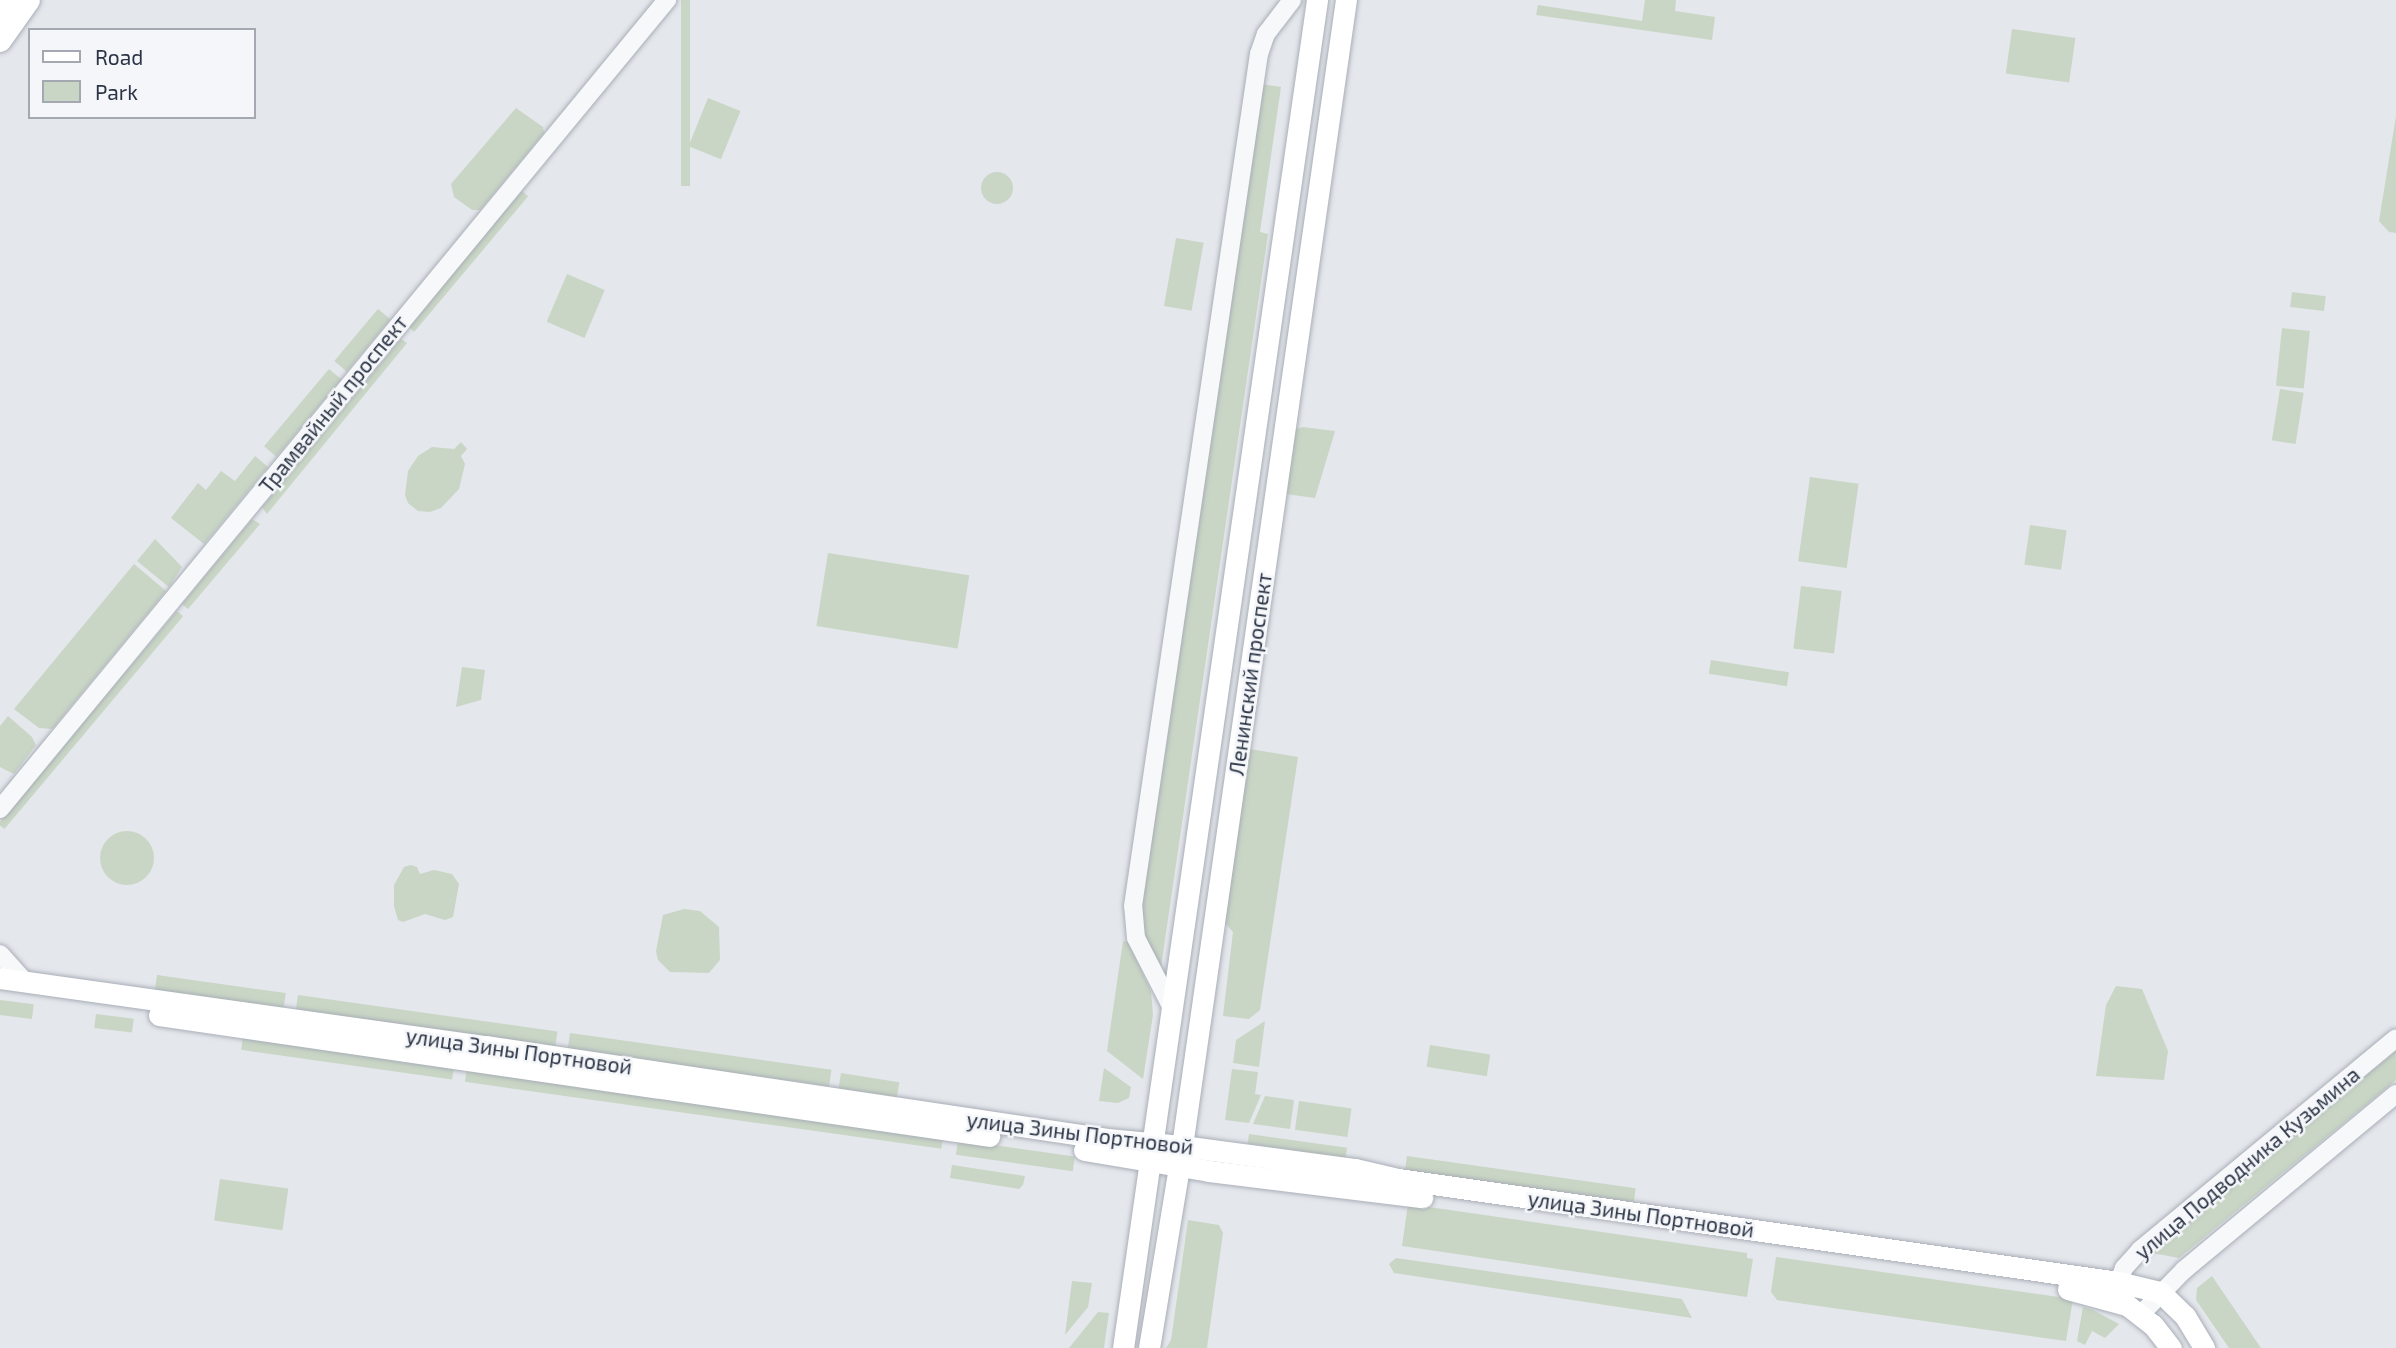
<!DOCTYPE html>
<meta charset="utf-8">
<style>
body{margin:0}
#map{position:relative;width:2396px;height:1348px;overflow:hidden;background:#e4e7ec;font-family:"Exo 2",sans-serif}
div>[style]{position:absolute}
.green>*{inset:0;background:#c9d6c5;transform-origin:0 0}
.round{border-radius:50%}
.roads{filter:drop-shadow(0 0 2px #a9aeb7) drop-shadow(0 0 2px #a9aeb7)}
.minor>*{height:18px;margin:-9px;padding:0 9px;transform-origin:9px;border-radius:9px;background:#f7f8fa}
.major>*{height:21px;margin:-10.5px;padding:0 10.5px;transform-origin:10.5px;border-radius:10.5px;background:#fff}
span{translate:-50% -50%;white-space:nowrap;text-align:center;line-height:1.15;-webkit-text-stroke:5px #f4f6f9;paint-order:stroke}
.street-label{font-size:21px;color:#2b3445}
.legend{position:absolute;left:28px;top:28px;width:228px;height:91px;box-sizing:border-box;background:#f4f6f9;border:2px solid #a4a8b1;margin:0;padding:9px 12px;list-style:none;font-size:21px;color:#2b3445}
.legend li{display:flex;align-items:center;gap:14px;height:35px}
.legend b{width:35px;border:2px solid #a4a8b1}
</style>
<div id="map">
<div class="green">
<i style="left:681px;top:0;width:9px;height:186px"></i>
<i style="clip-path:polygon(1645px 0,1676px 0,1675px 11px,1715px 17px,1712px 40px,1536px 15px,1538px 5px,1642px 21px)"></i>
<i style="left:2012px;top:29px;width:64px;height:45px;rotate:8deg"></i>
<i style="clip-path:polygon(1261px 84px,1281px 87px,1260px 232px,1268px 234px,1161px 967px,1142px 936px,1140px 910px)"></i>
<i style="left:708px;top:98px;width:35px;height:52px;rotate:22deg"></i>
<i style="clip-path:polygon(516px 108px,543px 127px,544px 133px,480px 210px,472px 210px,454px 197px,451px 184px)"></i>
<i style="clip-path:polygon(2396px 116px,2396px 233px,2389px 232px,2379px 221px)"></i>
<i class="round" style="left:981px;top:172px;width:32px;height:32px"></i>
<i style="left:522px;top:191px;width:8px;height:177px;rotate:40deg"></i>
<i style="left:1176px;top:238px;width:28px;height:69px;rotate:10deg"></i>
<i style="left:567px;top:274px;width:41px;height:52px;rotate:23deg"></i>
<i style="left:2292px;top:292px;width:34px;height:15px;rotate:7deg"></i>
<i style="left:378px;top:309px;width:16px;height:68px;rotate:40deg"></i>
<i style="left:2282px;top:328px;width:28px;height:58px;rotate:6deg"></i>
<i style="clip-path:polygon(401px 339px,407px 343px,267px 514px,262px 507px)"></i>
<i style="left:329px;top:369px;width:16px;height:101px;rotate:40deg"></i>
<i style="left:2280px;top:389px;width:24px;height:52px;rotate:9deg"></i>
<i style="clip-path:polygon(1303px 427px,1335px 431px,1315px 498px,1286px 494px,1295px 429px)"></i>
<i style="clip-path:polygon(461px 442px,467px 449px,461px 456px,465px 464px,459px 489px,441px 508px,430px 512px,418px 511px,408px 503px,405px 495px,408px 471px,418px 456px,432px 447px,454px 449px)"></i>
<i style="clip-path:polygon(255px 456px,268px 467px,204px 544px,171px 518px,198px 483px,206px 490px,221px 471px,235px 481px)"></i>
<i style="left:1810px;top:477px;width:49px;height:85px;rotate:8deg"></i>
<i style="clip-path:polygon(252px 519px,260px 524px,188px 609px,182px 604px)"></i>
<i style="left:2030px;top:525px;width:37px;height:40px;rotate:8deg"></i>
<i style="clip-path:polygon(155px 539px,182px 567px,169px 587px,137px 561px)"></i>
<i style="left:828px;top:553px;width:143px;height:74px;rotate:9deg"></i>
<i style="clip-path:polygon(134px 564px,166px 591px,52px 729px,39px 728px,14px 709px)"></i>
<i style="left:1801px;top:586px;width:41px;height:63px;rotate:7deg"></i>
<i style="left:177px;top:611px;width:8px;height:278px;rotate:40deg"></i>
<i style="left:1711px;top:660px;width:79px;height:14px;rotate:9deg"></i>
<i style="clip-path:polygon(462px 667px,485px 670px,481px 700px,456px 707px)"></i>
<i style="clip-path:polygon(8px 716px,32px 737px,36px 745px,14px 774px,0 767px,0 726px)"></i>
<i style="clip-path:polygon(1250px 749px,1298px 757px,1260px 1010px,1249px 1019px,1223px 1016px,1233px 932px,1225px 923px)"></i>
<i class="round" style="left:100px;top:831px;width:54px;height:54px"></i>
<i style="clip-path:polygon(411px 865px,417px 867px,420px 874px,434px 870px,452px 874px,459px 884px,453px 917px,445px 920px,425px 914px,403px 922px,398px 920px,394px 906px,394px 885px,404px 867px)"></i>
<i style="clip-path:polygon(684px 909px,700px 911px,719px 927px,720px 960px,709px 973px,670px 972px,658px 960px,656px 951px,663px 915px)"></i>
<i style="clip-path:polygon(1123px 941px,1128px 942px,1151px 991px,1153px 1015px,1143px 1079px,1107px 1051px)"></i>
<i style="left:157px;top:975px;width:130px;height:16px;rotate:8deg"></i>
<i style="clip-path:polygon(2116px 986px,2142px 989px,2168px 1051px,2164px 1080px,2096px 1076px,2106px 1005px)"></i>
<i style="left:298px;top:995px;width:262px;height:17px;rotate:8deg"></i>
<i style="left:0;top:1000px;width:34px;height:15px;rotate:7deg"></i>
<i style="left:96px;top:1014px;width:38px;height:14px;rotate:7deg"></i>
<i style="clip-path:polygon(1265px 1021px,1259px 1067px,1233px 1063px,1236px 1040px)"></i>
<i style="left:570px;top:1033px;width:264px;height:17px;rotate:8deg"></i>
<i style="left:243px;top:1037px;width:213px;height:13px;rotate:8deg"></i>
<i style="left:1430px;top:1045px;width:61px;height:22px;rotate:9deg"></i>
<i style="clip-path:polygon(2396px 1051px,2396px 1080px,2179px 1258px,2152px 1253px)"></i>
<i style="left:467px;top:1068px;width:481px;height:14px;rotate:8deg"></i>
<i style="clip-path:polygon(1104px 1068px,1131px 1087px,1129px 1098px,1118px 1103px,1099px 1101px)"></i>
<i style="clip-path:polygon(1232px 1069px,1258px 1072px,1255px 1094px,1261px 1095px,1249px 1123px,1225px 1120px)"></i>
<i style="left:841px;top:1073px;width:59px;height:18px;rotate:9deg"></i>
<i style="clip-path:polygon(1265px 1096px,1294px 1100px,1290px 1129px,1253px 1124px)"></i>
<i style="left:1299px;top:1101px;width:53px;height:29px;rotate:8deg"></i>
<i style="left:1249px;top:1134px;width:99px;height:10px;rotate:8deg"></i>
<i style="left:958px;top:1140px;width:118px;height:15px;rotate:8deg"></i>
<i style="left:1407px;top:1156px;width:231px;height:16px;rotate:8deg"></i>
<i style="clip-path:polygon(952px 1165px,1025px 1176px,1023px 1185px,1019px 1189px,950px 1178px)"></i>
<i style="left:220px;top:1179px;width:69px;height:42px;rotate:8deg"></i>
<i style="clip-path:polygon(1408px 1204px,1747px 1253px,1747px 1258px,1753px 1259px,1747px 1297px,1402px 1246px)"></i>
<i style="clip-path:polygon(1188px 1220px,1219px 1225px,1223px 1233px,1207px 1348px,1166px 1348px,1171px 1340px)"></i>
<i style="clip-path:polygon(1776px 1257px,2073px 1299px,2066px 1341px,1777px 1300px,1771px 1292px)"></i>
<i style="clip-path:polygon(1396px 1258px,1682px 1299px,1692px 1318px,1394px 1273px,1389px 1264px)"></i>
<i style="clip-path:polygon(2212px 1276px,2261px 1348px,2229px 1348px,2196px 1300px,2197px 1288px)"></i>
<i style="clip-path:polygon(1072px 1281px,1092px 1283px,1088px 1307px,1065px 1335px)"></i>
<i style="clip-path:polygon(2083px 1307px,2093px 1310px,2119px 1324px,2105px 1338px,2092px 1331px,2085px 1345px,2077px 1341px)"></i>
<i style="clip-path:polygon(1098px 1312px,1109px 1313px,1104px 1348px,1069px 1348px)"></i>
</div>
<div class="roads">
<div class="minor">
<i style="left:0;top:809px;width:1049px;rotate:-50.5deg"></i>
<i style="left:0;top:954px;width:36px;rotate:48deg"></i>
<i style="left:1172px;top:1008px;width:79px;rotate:-117.2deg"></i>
<i style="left:1136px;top:938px;width:32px;rotate:-95deg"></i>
<i style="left:1133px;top:906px;width:861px;rotate:-81.59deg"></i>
<i style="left:1259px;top:54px;width:21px;rotate:-71deg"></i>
<i style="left:1266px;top:34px;width:43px;rotate:-52.6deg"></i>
<i style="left:2114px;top:1294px;width:28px;rotate:-69deg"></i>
<i style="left:2124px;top:1268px;width:24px;rotate:-48deg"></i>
<i style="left:2140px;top:1250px;width:332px;rotate:-39.6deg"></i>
<i style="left:2140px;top:1315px;width:63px;rotate:-45.6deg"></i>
<i style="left:2184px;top:1270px;width:276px;rotate:-39.7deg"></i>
</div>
<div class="major">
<i style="left:0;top:14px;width:17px;rotate:-54deg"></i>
<i style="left:0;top:41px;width:50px;rotate:-54.7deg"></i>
<i style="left:0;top:978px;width:490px;rotate:8deg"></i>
<i style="left:485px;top:1046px;width:629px;rotate:8.5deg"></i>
<i style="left:1107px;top:1139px;width:75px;rotate:5.3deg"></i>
<i style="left:1182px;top:1146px;width:175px;rotate:7.6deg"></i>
<i style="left:1355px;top:1169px;width:44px;rotate:13.1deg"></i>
<i style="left:1398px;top:1179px;width:727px;rotate:8.14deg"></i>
<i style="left:2118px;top:1282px;width:43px;rotate:13.4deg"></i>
<i style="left:2160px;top:1292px;width:35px;rotate:44deg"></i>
<i style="left:2185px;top:1316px;width:37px;rotate:59deg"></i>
<i style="left:159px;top:1015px;width:839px;rotate:8.29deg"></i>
<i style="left:1084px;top:1150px;width:127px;rotate:9.5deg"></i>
<i style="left:1209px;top:1171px;width:215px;rotate:7deg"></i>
<i style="left:2068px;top:1289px;width:61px;rotate:15.2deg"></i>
<i style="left:2127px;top:1305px;width:33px;rotate:38deg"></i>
<i style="left:2153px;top:1325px;width:29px;rotate:52deg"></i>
<i style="left:1123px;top:1348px;width:1362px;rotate:-81.81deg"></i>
<i style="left:1149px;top:1348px;width:183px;rotate:-80.6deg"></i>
<i style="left:1179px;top:1167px;width:1179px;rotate:-81.86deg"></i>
</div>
</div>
<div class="street-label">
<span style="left:333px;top:404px;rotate:-51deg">Трамвайный проспект</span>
<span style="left:1250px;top:674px;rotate:-82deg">Ленинский проспект</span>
<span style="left:519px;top:1051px;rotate:8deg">улица Зины Портновой</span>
<span style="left:1080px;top:1133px;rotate:7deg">улица Зины Портновой</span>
<span style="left:2247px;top:1163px;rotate:-40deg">улица Подводника Кузьмина</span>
<span style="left:1641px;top:1214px;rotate:8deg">улица Зины Портновой</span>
</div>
<ul class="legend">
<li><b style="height:9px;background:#fff"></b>Road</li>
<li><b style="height:19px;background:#c9d6c5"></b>Park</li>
</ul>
</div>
